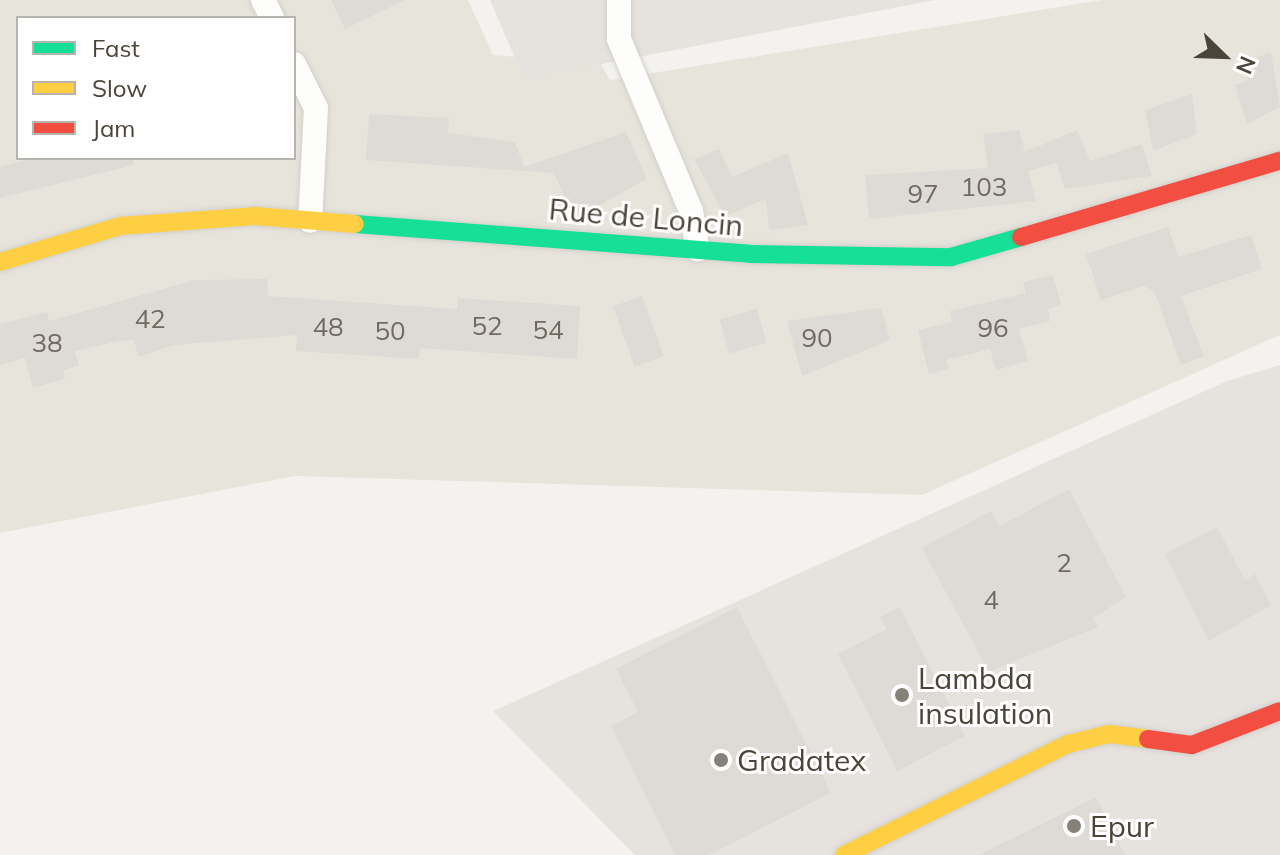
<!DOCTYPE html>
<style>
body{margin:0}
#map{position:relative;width:1280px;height:855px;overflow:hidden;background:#f4f2ee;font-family:Mulish,sans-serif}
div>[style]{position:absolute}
.residential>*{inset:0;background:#e7e4dc}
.industrial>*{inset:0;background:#e6e2de}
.building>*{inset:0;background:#dedbd6;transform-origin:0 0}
.roads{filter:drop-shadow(0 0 2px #d2d0cb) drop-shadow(0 0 2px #d2d0cb)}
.street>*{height:24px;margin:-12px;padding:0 12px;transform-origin:12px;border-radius:12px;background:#fdfdfc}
.fast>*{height:18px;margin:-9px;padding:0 9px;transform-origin:9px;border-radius:9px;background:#16e098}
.slow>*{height:18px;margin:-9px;padding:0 9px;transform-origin:9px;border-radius:9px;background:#ffcf43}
.jam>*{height:18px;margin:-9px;padding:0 9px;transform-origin:9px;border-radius:9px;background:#f24e42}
.dots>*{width:22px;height:22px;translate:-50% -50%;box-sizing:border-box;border:4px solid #fff;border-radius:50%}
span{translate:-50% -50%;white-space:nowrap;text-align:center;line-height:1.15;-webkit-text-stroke:6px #fff;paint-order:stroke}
.number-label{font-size:26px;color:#706a61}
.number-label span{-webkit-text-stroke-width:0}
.street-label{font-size:30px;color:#4b4439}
.poi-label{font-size:30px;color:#4b4439}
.left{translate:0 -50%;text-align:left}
.legend{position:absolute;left:16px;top:16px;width:280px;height:144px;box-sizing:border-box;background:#fff;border:2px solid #b7b4b0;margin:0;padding:10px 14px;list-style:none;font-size:24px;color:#4b4439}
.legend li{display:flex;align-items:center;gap:16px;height:40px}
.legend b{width:40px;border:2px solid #b7b4b0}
.north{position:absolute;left:1184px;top:16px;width:80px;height:80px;-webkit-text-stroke:6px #fff;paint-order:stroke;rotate:113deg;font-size:22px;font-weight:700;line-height:32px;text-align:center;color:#4b4439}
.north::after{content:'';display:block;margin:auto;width:28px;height:36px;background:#4b4439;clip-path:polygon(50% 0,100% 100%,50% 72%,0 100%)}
</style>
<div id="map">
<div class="residential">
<i style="clip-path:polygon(evenodd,0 0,468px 0,493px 55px,601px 64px,610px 80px,1102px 0,1280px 0,1280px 335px,922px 495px,295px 476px,0 533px,0 0,18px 18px,294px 18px,294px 158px,18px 158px,18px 18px)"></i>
</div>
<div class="industrial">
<i style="clip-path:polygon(490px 0,935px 0,524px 79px)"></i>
<i style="clip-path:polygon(1280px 365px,1280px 855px,635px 855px,493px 711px,1227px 381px)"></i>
</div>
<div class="building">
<i style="clip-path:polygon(331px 0,405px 0,345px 29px)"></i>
<i style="clip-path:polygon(1271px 52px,1280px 107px,1247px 124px,1235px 85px,1248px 80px,1242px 63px)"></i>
<i style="clip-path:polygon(1192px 94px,1197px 134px,1153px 151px,1145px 110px)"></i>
<i style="clip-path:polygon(369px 114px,449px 118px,448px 133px,515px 142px,524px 167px,626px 132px,647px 179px,585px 213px,585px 220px,574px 219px,554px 173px,366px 160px)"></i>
<i style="clip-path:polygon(1019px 130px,1025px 152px,1077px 130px,1090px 161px,1142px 144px,1152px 176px,1065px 189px,1056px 163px,1028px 171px,1036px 201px,869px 219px,865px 175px,988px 168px,983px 134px)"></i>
<i style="clip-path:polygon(719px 149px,732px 177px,788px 153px,808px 225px,769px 230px,766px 199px,725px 216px,694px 159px)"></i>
<i style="clip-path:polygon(31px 158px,133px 158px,134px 165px,0 198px,0 167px)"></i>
<i style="clip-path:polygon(1168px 227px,1178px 257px,1251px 235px,1262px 269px,1181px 296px,1204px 356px,1181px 365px,1154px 291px,1144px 286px,1101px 300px,1086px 254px)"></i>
<i style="clip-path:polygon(1053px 275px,1061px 305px,1048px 309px,1050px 321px,1019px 329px,1028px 361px,996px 370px,990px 349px,946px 360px,949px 369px,929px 374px,918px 330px,952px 322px,950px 311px,1026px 293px,1023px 282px)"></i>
<i style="clip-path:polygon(267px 279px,268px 296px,457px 309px,458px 298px,580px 306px,577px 359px,420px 348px,419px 359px,296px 351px,297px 335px,174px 345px,138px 357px,134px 340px,119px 341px,75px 351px,79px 366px,63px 370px,65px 379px,33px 388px,25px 358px,0 365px,0 324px,47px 312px,49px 321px,195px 280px)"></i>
<i style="left:642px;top:296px;width:64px;height:31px;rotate:70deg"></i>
<i style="clip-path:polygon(881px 308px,890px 340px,802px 376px,787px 321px)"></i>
<i style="left:757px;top:309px;width:35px;height:39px;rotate:74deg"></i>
<i style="clip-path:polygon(1069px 489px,1126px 597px,1093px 618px,1098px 627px,989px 672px,922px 548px,991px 511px,1000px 526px)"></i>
<i style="clip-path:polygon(1217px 527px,1245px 580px,1255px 574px,1271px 605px,1209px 641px,1165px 554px)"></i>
<i style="clip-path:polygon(737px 607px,831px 793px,709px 855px,675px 855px,611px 726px,638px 712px,616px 669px)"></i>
<i style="clip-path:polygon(900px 607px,965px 736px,897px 771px,838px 654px,887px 629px,880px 617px)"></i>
<i style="clip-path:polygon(1096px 797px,1125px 855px,979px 855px)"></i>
</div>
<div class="roads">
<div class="street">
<i style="left:263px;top:0;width:20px;rotate:63deg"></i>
<i style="left:619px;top:0;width:39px;rotate:90deg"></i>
<i style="left:619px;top:39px;width:186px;rotate:67.3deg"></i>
<i style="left:691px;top:211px;width:39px;rotate:80deg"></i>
<i style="left:294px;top:64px;width:49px;rotate:63.4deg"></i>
<i style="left:316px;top:108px;width:113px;rotate:93deg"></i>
</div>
<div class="fast">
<i style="left:355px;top:224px;width:396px;rotate:4.3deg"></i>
<i style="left:750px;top:254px;width:201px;rotate:0.9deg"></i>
<i style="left:951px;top:257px;width:73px;rotate:-15.9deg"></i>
</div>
<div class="slow">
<i style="left:0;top:262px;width:125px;rotate:-16.7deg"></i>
<i style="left:120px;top:226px;width:135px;rotate:-4.2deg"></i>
<i style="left:255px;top:216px;width:100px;rotate:4.6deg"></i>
<i style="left:844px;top:855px;width:250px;rotate:-26.4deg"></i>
<i style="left:1068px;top:744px;width:42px;rotate:-13.7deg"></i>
<i style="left:1109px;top:734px;width:39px;rotate:7deg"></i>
</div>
<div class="jam">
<i style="left:1021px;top:237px;width:270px;rotate:-16.4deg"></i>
<i style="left:1148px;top:739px;width:44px;rotate:7.8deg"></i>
<i style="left:1192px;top:745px;width:94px;rotate:-21.1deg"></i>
</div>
</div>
<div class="dots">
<i style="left:902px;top:695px;background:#868178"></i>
<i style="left:721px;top:760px;background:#868178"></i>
<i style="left:1074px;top:826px;background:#868178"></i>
</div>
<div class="number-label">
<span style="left:984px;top:187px">103</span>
<span style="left:923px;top:194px">97</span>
<span style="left:150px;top:319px">42</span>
<span style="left:487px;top:326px">52</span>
<span style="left:328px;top:327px">48</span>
<span style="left:993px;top:328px">96</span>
<span style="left:548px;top:330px">54</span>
<span style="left:390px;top:331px">50</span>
<span style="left:817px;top:338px">90</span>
<span style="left:47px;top:343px">38</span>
<span style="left:1064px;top:563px">2</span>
<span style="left:991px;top:600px">4</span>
</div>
<div class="street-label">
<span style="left:646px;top:217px;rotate:5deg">Rue de Loncin</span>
</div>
<div class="poi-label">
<span class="left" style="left:918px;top:695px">Lambda<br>insulation</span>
<span class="left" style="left:737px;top:760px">Gradatex</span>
<span class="left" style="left:1090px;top:826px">Epur</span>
</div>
<ul class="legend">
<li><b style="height:10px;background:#16e098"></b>Fast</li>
<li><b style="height:10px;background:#ffcf43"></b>Slow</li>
<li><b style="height:10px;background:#f24e42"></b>Jam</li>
</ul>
<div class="north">N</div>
</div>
